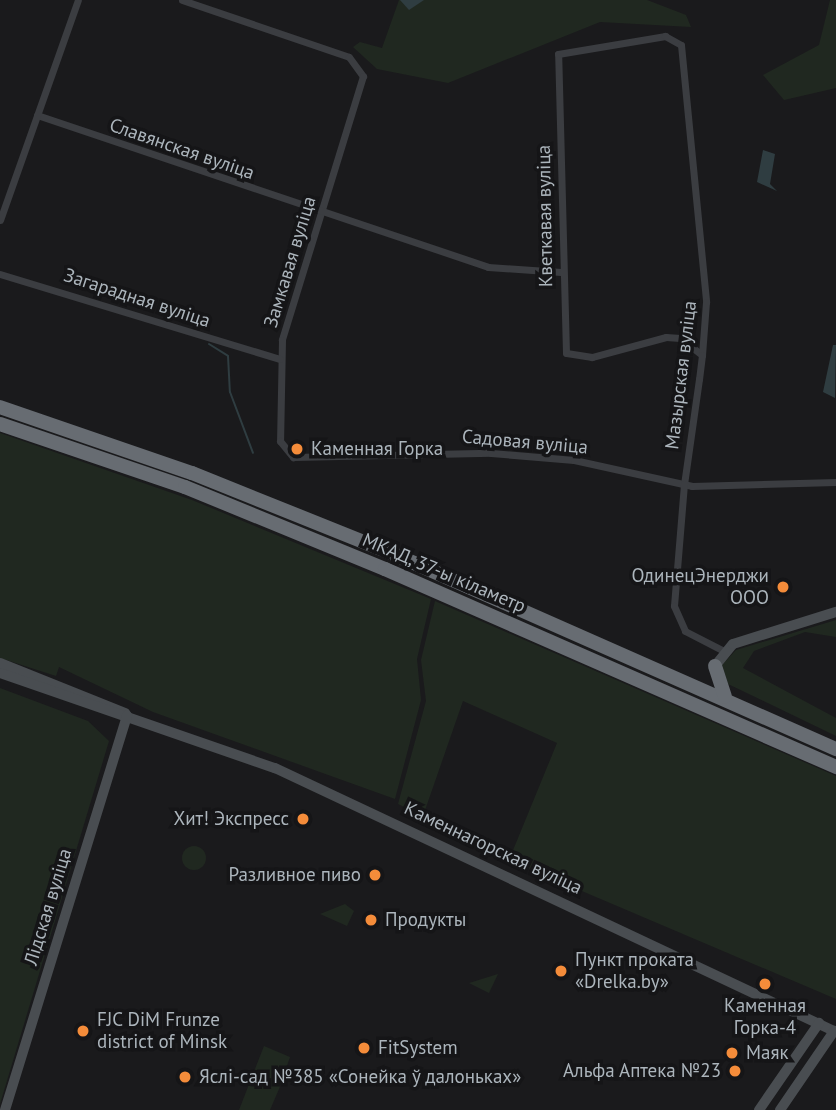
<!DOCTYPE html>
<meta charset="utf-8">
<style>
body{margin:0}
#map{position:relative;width:836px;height:1110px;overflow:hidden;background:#1a1a1c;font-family:"PT Sans",sans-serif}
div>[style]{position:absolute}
.green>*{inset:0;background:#202820}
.round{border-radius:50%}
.water>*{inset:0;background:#2f3d41}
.stream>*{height:2px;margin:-1px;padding:0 1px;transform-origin:1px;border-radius:1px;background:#2f3d41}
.street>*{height:7px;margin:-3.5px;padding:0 3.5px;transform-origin:3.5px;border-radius:3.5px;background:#3b3d41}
.secondary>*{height:10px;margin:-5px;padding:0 5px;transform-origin:5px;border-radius:5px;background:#494d51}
.highway>*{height:14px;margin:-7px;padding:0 7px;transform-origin:7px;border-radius:7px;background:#676c72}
.dots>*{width:19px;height:19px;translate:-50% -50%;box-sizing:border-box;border:4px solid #151517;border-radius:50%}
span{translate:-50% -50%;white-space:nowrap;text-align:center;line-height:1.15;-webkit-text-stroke:7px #151517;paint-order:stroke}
.street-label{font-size:19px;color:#acb5bc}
.poi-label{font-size:19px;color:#acb5bc}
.left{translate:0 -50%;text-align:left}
.right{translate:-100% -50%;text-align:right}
</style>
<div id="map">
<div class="green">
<i style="clip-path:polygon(399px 0,647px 0,686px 15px,691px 27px,600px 22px,448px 83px,377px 69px,353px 47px,360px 42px,382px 48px)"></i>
<i style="clip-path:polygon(830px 0,836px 0,836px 88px,784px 100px,763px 75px,819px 45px)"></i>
<i style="clip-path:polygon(0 433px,192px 500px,431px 599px,417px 659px,421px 700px,395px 799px,153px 712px,59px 667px,56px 676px,0 658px)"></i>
<i style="clip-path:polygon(435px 601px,836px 776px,836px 999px,509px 860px,557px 743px,463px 701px,423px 816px,398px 804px,426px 701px,421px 660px)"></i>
<i style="clip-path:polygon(836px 620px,836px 637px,805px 632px,754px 651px,743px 668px,836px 718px,836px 736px,728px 684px,722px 665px,736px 650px)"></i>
<i style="clip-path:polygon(0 688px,88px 721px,109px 741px,0 1104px)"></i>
<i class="round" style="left:182px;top:846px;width:24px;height:24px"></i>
<i style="clip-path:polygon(345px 904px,354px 911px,347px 926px,320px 914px)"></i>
<i style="clip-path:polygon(498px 974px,489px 993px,469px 983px)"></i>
<i style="clip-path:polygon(264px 1046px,290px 1057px,279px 1089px,270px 1110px,239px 1110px)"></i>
</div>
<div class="water">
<i style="clip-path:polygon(400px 0,424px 0,409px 10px)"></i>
<i style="clip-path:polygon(763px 150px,775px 154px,770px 184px,777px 191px,757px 182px)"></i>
<i style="clip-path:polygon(833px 345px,836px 345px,835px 398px,823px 392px)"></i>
</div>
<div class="stream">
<i style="left:209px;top:344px;width:22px;rotate:32deg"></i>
<i style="left:228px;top:356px;width:36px;rotate:87deg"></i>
<i style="left:230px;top:392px;width:65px;rotate:69.3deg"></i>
</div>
<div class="street">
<i style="left:182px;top:0;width:176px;rotate:18.8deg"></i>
<i style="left:349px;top:57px;width:24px;rotate:54deg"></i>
<i style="left:363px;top:76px;width:276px;rotate:107.1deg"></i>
<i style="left:282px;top:340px;width:101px;rotate:91.1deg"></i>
<i style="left:280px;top:441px;width:21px;rotate:51deg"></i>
<i style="left:293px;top:457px;width:198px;rotate:-1.2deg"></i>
<i style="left:491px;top:453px;width:83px;rotate:4.8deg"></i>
<i style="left:574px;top:460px;width:121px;rotate:12.4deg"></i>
<i style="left:692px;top:486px;width:144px;rotate:-1.6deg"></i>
<i style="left:37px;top:115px;width:476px;rotate:18.6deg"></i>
<i style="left:488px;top:267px;width:73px;rotate:3.9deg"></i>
<i style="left:0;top:220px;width:233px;rotate:-70.5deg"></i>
<i style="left:0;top:274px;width:292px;rotate:16.9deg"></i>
<i style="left:702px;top:355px;width:28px;rotate:-142deg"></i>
<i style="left:680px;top:338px;width:14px;rotate:-176deg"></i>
<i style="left:666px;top:337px;width:77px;rotate:164.9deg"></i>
<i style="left:592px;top:357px;width:26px;rotate:-171deg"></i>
<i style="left:566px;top:353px;width:299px;rotate:-91.5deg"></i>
<i style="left:558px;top:54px;width:109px;rotate:-9.5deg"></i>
<i style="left:665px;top:36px;width:18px;rotate:29deg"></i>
<i style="left:681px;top:45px;width:258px;rotate:84.4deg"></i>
<i style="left:706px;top:302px;width:53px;rotate:94.3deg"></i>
<i style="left:702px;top:355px;width:24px;rotate:97deg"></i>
<i style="left:699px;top:379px;width:106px;rotate:98.1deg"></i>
<i style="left:684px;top:484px;width:122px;rotate:94.7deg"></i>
<i style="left:674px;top:606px;width:27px;rotate:66deg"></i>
<i style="left:685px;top:631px;width:44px;rotate:27.1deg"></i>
</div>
<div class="secondary">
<i style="left:0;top:663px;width:135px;rotate:21.8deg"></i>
<i style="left:715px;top:666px;width:28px;rotate:-51deg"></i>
<i style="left:733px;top:644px;width:108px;rotate:-17.3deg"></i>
<i style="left:0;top:673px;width:291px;rotate:19.1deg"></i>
<i style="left:275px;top:768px;width:620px;rotate:25.2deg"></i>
<i style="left:5px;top:1110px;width:413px;rotate:-72.8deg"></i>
<i style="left:759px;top:1110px;width:106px;rotate:-55.4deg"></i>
<i style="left:780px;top:1110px;width:96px;rotate:-55.6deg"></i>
</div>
<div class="highway">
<i style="left:0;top:407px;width:203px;rotate:19deg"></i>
<i style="left:192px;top:473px;width:220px;rotate:21.9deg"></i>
<i style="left:396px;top:555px;width:481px;rotate:23.8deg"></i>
<i style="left:0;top:424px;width:195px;rotate:18.8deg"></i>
<i style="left:185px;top:487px;width:216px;rotate:22.3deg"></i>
<i style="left:385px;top:569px;width:493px;rotate:23.7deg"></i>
<i style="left:715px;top:666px;width:32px;rotate:72deg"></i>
</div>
<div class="dots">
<i style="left:297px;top:449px;background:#f48c3a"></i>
<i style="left:783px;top:587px;background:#f48c3a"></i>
<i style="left:303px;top:819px;background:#f48c3a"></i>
<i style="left:375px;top:875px;background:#f48c3a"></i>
<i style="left:371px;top:920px;background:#f48c3a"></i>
<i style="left:561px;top:971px;background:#f48c3a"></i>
<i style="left:765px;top:984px;background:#f48c3a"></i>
<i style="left:83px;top:1031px;background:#f48c3a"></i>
<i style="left:364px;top:1048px;background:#f48c3a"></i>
<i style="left:732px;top:1053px;background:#f48c3a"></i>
<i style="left:735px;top:1071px;background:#f48c3a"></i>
<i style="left:185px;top:1077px;background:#f48c3a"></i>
</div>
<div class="street-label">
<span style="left:182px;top:149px;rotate:19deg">Славянская вуліца</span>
<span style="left:545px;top:216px;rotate:-91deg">Кветкавая вуліца</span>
<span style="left:290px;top:262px;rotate:-73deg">Замкавая вуліца</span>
<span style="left:137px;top:298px;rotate:18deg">Загарадная вуліца</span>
<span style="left:681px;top:375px;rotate:-83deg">Мазырская вуліца</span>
<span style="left:525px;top:442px;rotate:5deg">Садовая вуліца</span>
<span style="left:444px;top:573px;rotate:23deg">МКАД, 37-ы кіламетр</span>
<span style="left:493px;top:848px;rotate:25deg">Каменнагорская вуліца</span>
<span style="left:48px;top:907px;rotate:-73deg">Лідская вуліца</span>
</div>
<div class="poi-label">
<span class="left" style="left:311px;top:449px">Каменная Горка</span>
<span class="right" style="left:769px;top:587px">ОдинецЭнерджи<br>ООО</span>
<span class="right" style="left:289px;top:819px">Хит! Экспресс</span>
<span class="right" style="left:361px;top:875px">Разливное пиво</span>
<span class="left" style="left:385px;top:920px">Продукты</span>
<span class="left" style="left:575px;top:971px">Пункт проката<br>«Drelka.by»</span>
<span style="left:765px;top:1017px">Каменная<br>Горка-4</span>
<span class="left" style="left:97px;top:1031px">FJC DiM Frunze<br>district of Minsk</span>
<span class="left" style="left:378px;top:1048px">FitSystem</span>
<span class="left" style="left:746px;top:1053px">Маяк</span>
<span class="right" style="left:721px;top:1071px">Альфа Аптека №23</span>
<span class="left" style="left:199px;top:1077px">Яслі-сад №385 «Сонейка ў далоньках»</span>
</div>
</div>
